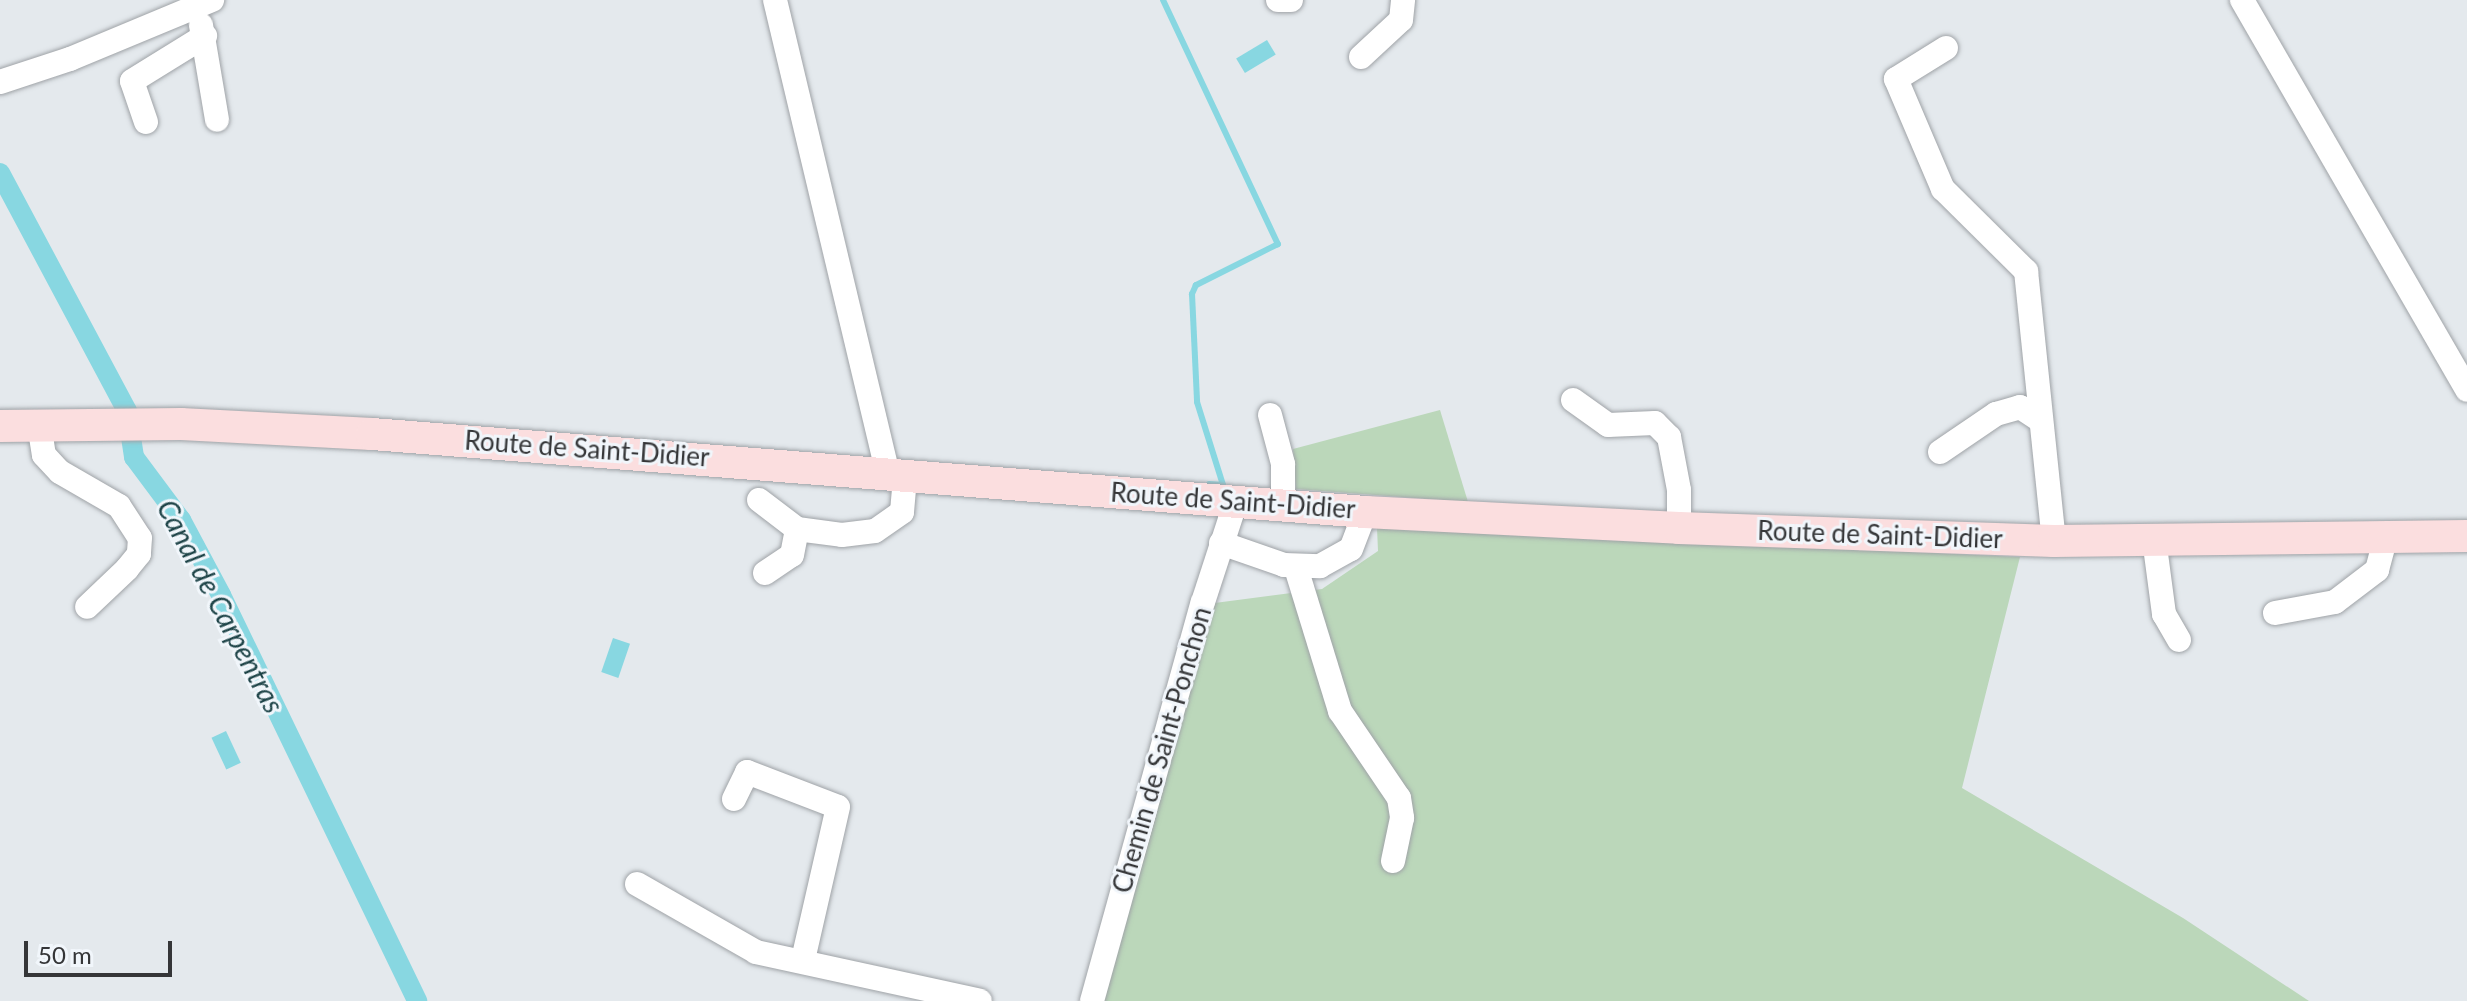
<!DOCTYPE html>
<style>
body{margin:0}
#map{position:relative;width:2467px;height:1001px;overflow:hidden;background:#e4e9ed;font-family:Lato,sans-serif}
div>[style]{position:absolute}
.green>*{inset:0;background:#bbd7ba}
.water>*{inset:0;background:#88d7e1;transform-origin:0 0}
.stream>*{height:6px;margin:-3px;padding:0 3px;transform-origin:3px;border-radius:3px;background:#88d7e1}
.canal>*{height:20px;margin:-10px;padding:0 10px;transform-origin:10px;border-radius:10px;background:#88d7e1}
.roads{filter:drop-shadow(0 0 2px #9fa3a7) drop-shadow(0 0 2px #9fa3a7)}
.minor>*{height:24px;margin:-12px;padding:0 12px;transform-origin:12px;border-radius:12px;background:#fff}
.major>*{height:32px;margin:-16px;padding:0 16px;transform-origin:16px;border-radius:16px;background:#fbdedf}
span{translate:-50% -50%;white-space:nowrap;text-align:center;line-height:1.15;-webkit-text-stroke:6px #f1f6fb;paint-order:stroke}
.street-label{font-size:26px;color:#353638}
.water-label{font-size:28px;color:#1e4448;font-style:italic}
.scale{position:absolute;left:24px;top:941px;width:148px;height:36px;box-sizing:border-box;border:4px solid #353638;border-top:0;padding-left:10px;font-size:24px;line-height:28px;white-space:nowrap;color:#353638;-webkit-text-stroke:6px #f1f6fb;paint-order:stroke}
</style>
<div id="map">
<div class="green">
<i style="clip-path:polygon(1440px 410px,1468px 502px,1296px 489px,1293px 449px)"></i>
<i style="clip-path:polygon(1377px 528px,2020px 557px,1962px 788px,2183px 918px,2309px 1001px,1101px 1001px,1207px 604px,1322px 589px,1378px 551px)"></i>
</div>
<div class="water">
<i style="left:1267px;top:40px;width:17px;height:36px;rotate:59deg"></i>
<i style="left:613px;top:638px;width:18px;height:36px;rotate:19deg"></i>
<i style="left:226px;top:731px;width:35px;height:16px;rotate:65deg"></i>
</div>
<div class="stream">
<i style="left:1163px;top:0;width:270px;rotate:64.8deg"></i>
<i style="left:1278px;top:244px;width:92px;rotate:153.4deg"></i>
<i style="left:1196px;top:285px;width:10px;rotate:114deg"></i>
<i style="left:1192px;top:294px;width:108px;rotate:87.3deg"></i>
<i style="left:1197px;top:402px;width:87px;rotate:72.6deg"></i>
<i style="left:1223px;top:485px;width:14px;rotate:-176deg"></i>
</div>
<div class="canal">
<i style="left:0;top:173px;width:270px;rotate:61.9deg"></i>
<i style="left:127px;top:411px;width:47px;rotate:81.3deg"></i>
<i style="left:134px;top:457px;width:79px;rotate:53.3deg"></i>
<i style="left:181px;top:520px;width:85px;rotate:61.9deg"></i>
<i style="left:221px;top:595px;width:451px;rotate:64.2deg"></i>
</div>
<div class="roads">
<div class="minor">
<i style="left:775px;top:0;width:488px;rotate:76.6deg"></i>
<i style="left:1278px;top:0;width:13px"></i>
<i style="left:2242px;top:0;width:450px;rotate:60deg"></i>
<i style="left:201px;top:25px;width:96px;rotate:80.4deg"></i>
<i style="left:1946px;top:48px;width:59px;rotate:148.2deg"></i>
<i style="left:1896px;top:79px;width:120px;rotate:66.9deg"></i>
<i style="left:1943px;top:189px;width:117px;rotate:44.7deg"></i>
<i style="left:2026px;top:271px;width:271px;rotate:84.1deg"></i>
<i style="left:1361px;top:57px;width:54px;rotate:-42.8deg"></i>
<i style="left:1401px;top:20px;width:20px;rotate:-84deg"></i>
<i style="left:0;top:82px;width:74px;rotate:-18.2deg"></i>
<i style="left:70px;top:59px;width:154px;rotate:-22.6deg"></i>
<i style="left:146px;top:122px;width:43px;rotate:-108.9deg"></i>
<i style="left:132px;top:81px;width:86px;rotate:-31.7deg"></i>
<i style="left:1573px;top:400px;width:43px;rotate:35.5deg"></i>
<i style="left:1608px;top:425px;width:47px;rotate:-2.4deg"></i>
<i style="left:1655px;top:423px;width:20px;rotate:45deg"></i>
<i style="left:1669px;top:437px;width:54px;rotate:79.3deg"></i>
<i style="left:1679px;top:490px;width:38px;rotate:90deg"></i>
<i style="left:1270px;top:415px;width:51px;rotate:75.1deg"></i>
<i style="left:1283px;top:464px;width:41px;rotate:90deg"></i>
<i style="left:39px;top:424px;width:31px;rotate:81deg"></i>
<i style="left:44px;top:455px;width:23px;rotate:47deg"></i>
<i style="left:60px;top:472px;width:68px;rotate:30deg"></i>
<i style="left:119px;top:506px;width:38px;rotate:57deg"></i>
<i style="left:140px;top:538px;width:16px;rotate:94deg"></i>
<i style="left:139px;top:554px;width:19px;rotate:129deg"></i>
<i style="left:127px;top:569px;width:55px;rotate:136.5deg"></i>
<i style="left:1940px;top:452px;width:68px;rotate:-34.2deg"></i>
<i style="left:1996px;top:414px;width:25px;rotate:-16deg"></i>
<i style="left:2020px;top:407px;width:24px;rotate:33deg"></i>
<i style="left:759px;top:500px;width:48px;rotate:37.3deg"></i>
<i style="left:2154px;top:539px;width:76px;rotate:82.4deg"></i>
<i style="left:2164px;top:614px;width:30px;rotate:60deg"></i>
<i style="left:1221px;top:543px;width:67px;rotate:19.2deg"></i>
<i style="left:1284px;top:565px;width:36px;rotate:2deg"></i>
<i style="left:1320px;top:566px;width:35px;rotate:-29deg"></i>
<i style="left:1351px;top:549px;width:40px;rotate:-69deg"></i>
<i style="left:1296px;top:568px;width:150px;rotate:72.9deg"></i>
<i style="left:1340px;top:711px;width:105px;rotate:55.9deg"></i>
<i style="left:1399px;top:798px;width:20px;rotate:81deg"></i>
<i style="left:1402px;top:818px;width:44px;rotate:101.8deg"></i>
<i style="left:765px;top:573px;width:32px;rotate:-34deg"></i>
<i style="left:792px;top:555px;width:26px;rotate:-79deg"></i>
<i style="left:797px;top:529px;width:45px;rotate:7.6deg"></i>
<i style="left:842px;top:535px;width:33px;rotate:-7deg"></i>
<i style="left:875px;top:531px;width:33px;rotate:-35deg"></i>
<i style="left:902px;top:512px;width:35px;rotate:-85deg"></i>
<i style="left:2275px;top:613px;width:61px;rotate:-10.4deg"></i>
<i style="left:2335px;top:602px;width:53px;rotate:-37.3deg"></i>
<i style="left:2377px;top:570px;width:34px;rotate:-75deg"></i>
<i style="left:734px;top:799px;width:30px;rotate:-64deg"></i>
<i style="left:747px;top:772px;width:97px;rotate:21deg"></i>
<i style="left:838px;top:807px;width:157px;rotate:102.9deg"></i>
<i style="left:637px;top:884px;width:137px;rotate:29.7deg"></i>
<i style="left:756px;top:952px;width:229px;rotate:12.3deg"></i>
<i style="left:1092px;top:1001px;width:414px;rotate:-74.5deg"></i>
<i style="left:1203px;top:602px;width:106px;rotate:-71.9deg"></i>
</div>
<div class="major">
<i style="left:0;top:426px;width:181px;rotate:-0.6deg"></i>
<i style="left:181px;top:424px;width:191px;rotate:3deg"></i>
<i style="left:372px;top:434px;width:996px;rotate:4.49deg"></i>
<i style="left:1365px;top:512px;width:314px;rotate:2.9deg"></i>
<i style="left:1679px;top:528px;width:375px;rotate:2deg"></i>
<i style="left:2054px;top:541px;width:413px;rotate:-0.7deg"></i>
</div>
</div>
<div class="street-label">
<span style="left:587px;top:449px;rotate:4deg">Route de Saint-Didier</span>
<span style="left:1233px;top:501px;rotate:4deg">Route de Saint-Didier</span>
<span style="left:1880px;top:535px;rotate:2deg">Route de Saint-Didier</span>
<span style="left:1162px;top:750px;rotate:-74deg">Chemin de Saint-Ponchon</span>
</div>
<div class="water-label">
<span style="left:221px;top:606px;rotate:62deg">Canal de Carpentras</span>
</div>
<div class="scale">50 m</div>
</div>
